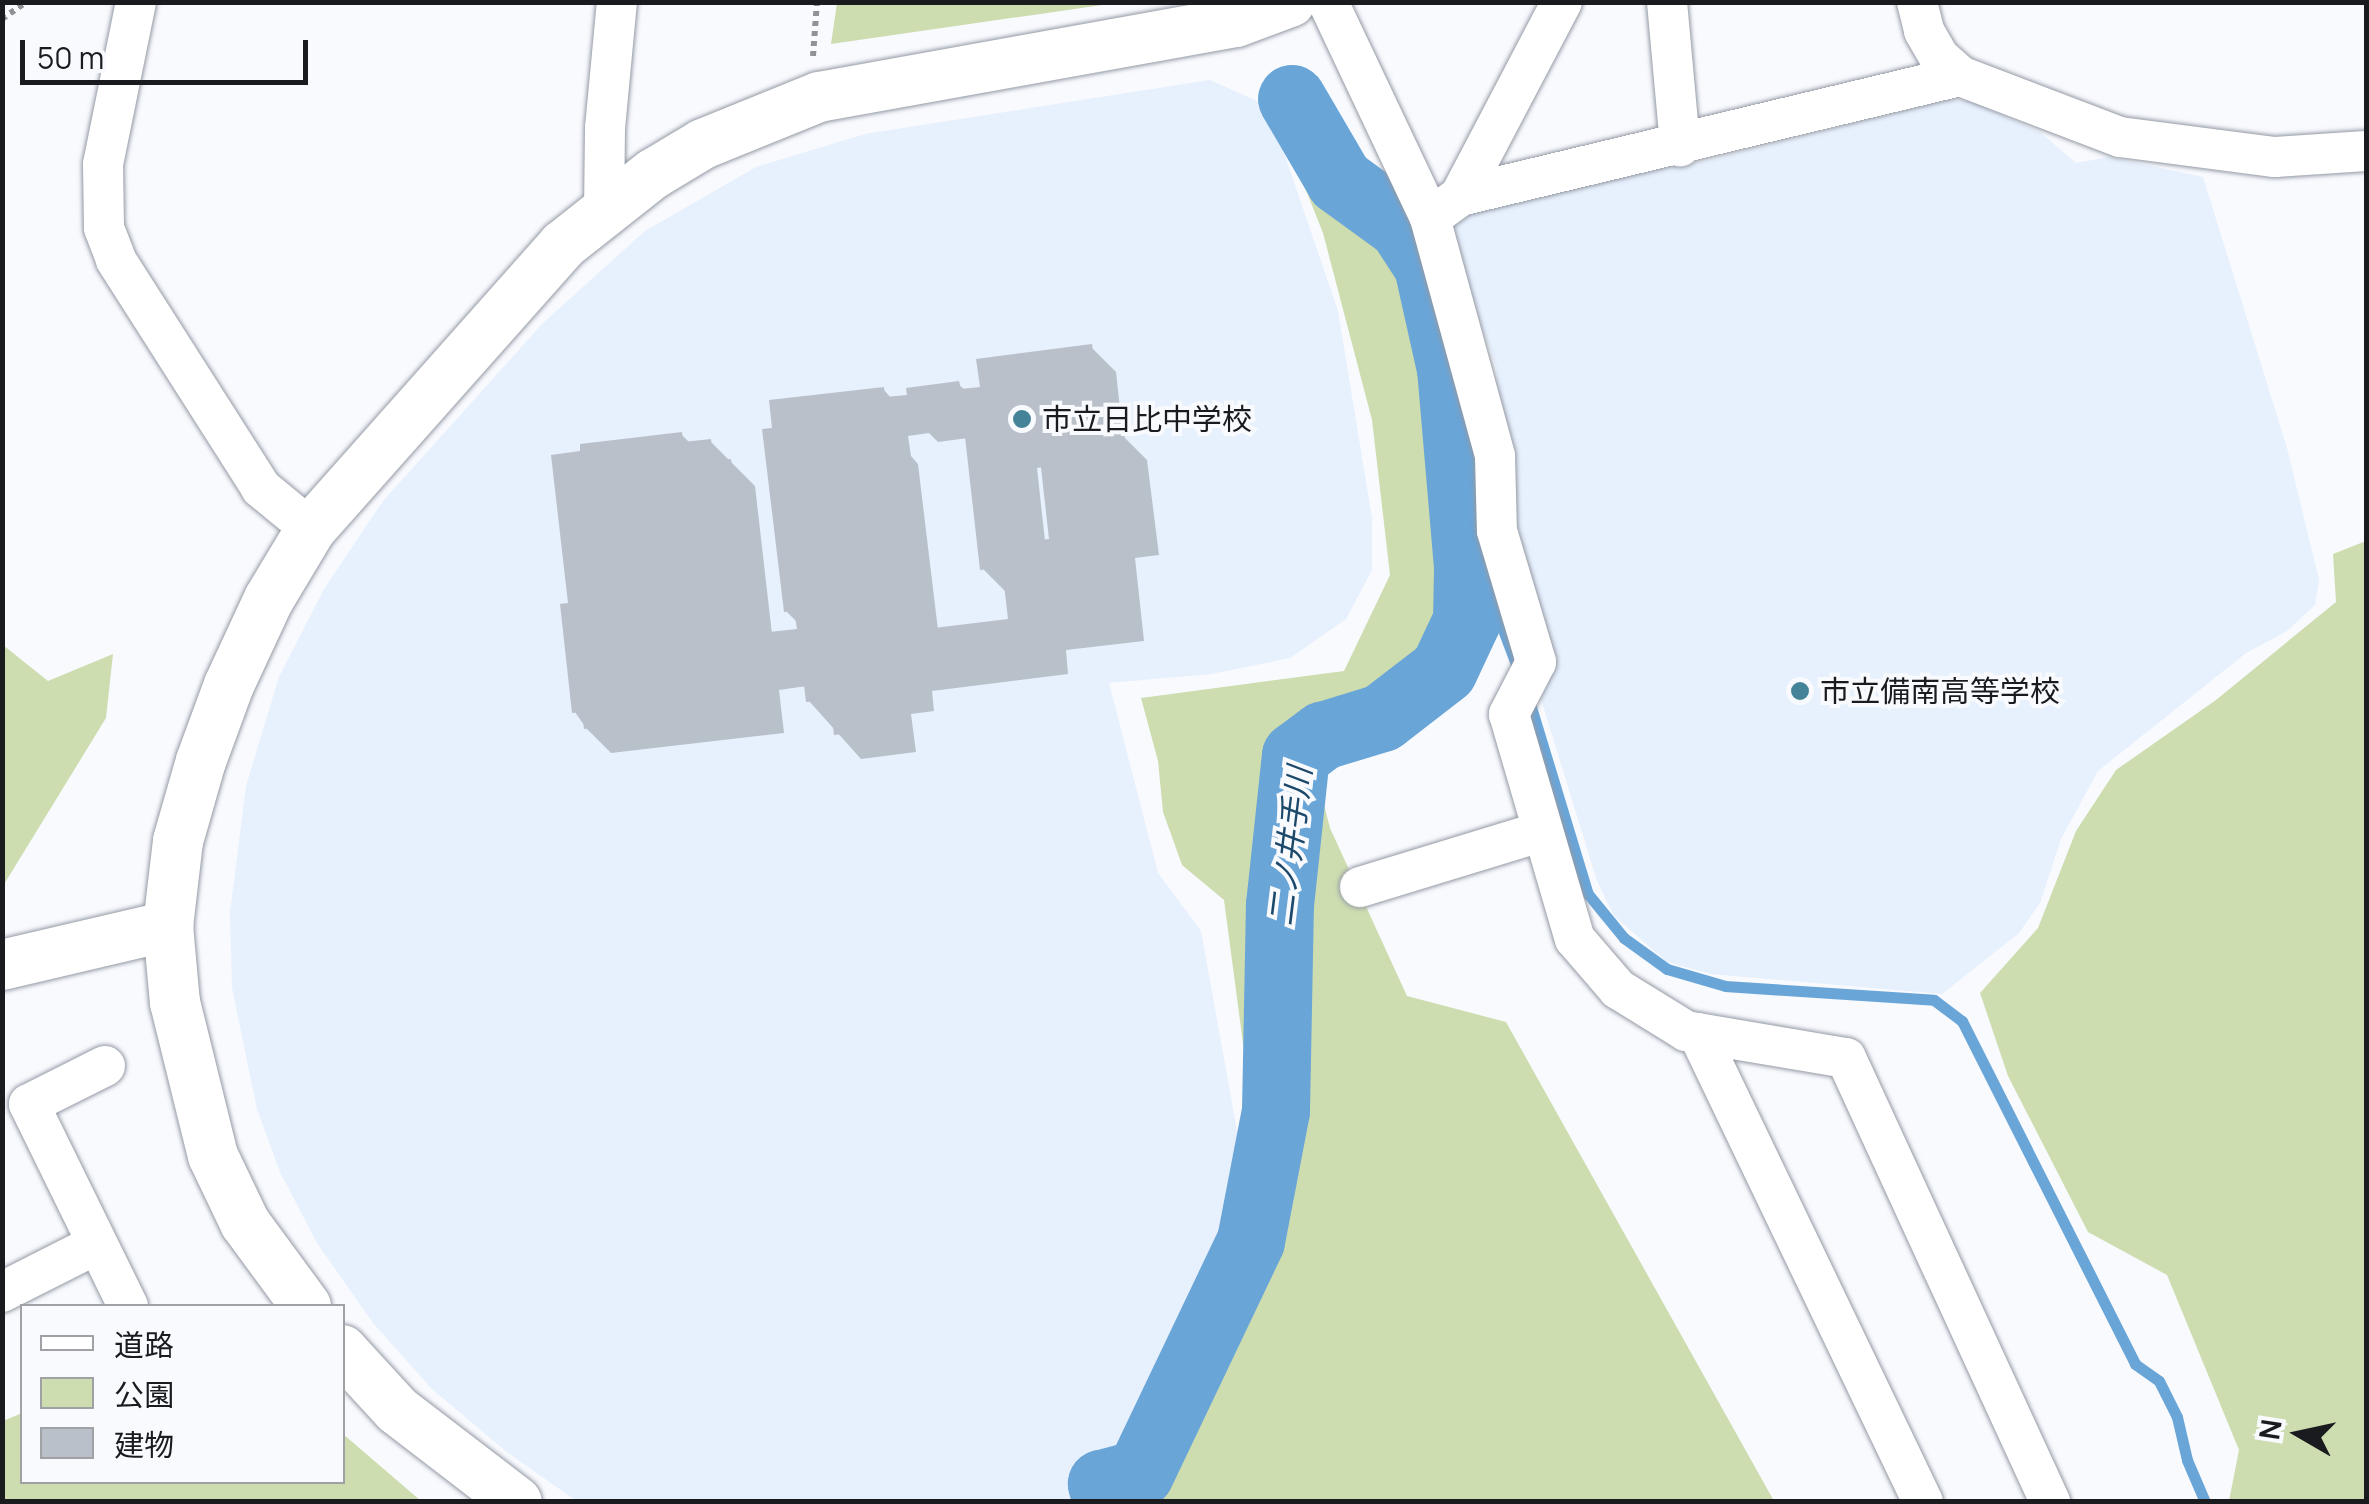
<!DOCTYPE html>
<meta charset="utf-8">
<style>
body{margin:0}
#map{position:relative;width:2369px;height:1504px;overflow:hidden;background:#f8fafe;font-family:Manrope,"Noto Sans JP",sans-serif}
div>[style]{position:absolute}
.built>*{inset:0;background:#e7f0fd}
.green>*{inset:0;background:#cdddb0}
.shadow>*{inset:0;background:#0003}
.stream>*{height:11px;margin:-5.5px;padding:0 5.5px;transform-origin:5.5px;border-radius:5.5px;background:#6aa5d7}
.river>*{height:68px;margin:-34px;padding:0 34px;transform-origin:34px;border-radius:34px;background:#6aa5d7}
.building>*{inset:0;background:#bac0ca}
.path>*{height:6px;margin-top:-3px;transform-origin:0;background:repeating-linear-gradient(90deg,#909296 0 5px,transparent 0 10px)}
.roads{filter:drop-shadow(0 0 2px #949aa4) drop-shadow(0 0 2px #949aa4)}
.minor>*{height:40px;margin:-20px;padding:0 20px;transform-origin:20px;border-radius:20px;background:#fff}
.tertiary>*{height:50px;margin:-25px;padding:0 25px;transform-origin:25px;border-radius:25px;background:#fff}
.dots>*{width:28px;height:28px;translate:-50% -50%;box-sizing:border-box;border:5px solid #f8fafe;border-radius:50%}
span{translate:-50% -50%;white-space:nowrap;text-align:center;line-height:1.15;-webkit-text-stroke:8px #f8fafe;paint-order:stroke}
.poi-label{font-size:30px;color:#191b1f}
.left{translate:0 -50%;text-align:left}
.water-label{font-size:32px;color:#1c486a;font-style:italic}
.frame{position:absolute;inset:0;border:5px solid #191b1f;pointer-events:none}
.legend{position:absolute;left:20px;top:1304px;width:325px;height:180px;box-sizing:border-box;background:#f8fafe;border:2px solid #9fa1a5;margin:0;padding:12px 18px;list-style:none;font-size:30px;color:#191b1f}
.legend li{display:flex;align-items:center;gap:20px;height:50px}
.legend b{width:50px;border:2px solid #9fa1a5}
.north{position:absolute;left:2249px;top:1384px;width:100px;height:100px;-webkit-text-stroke:8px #f8fafe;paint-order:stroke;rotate:279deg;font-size:28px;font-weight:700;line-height:40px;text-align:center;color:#191b1f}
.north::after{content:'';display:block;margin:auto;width:35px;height:45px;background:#191b1f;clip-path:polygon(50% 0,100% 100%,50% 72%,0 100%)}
.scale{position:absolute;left:20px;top:40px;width:288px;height:45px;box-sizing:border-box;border:5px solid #191b1f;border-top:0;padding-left:12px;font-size:30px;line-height:35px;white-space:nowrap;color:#191b1f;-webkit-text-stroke:8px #f8fafe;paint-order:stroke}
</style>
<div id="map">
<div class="built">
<i style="clip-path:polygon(1210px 80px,1268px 106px,1338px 311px,1372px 518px,1372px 570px,1346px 619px,1290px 658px,1211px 674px,1109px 683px,1158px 873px,1201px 931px,1247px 1186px,1111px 1467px,1091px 1465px,1095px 1501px,578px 1502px,508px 1453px,432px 1389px,373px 1323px,317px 1243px,280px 1172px,257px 1109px,232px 988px,230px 912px,246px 786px,279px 677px,324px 589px,383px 501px,543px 323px,645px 231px,756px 167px,865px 134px)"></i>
<i style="clip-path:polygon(1947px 100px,1971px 101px,2040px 132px,2076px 163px,2109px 157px,2203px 177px,2287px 448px,2319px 580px,2315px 605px,2287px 631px,2246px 653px,2098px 771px,2061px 839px,2040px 903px,2019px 933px,1942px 994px,1711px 974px,1667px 962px,1614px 916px,1597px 881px,1541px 699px,1555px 659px,1509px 526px,1496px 366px,1447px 231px,1454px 220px,1521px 195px,1704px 161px)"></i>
</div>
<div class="green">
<i style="clip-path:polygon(837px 3px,837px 2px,1116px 3px,831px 44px)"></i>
<i style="clip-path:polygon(1268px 95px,1301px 97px,1332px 144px,1355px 147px,1416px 278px,1455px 568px,1436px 652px,1379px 698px,1304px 727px,1330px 828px,1407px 996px,1506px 1022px,1774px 1501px,1137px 1502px,1270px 1247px,1224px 900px,1182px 865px,1163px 812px,1158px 761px,1141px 698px,1344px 671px,1390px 575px,1372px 420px,1323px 233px)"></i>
<i style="clip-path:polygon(2366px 541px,2366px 1501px,2229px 1501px,2239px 1450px,2167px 1275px,2088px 1232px,2008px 1076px,1980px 993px,2038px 928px,2076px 831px,2116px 770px,2216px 700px,2336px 602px,2333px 554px)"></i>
<i style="clip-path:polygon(3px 645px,48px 681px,113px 654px,106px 718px,3px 886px)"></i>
<i style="clip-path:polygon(22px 1413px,22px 1482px,342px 1482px,343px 1434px,421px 1501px,3px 1501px,3px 1421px)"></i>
</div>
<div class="shadow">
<i style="clip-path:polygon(evenodd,1091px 347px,1116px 372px,1123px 436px,1147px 460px,1159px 555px,1135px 558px,1144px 641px,1066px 650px,1068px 674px,932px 691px,934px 711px,911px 714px,916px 752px,861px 759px,809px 701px,807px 686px,779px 690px,784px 733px,611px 753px,586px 728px,575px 712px,571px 606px,681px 434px,690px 443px,710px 441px,755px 486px,772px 634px,799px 631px,798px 623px,786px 611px,883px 389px,892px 399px,958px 384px,966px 391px,982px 389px,1091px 347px,929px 433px,938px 442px,968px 438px,983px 569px,1008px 594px,1011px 621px,938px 630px,918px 464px,911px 456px,908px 436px,929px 433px,1091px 347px,1043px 467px,1052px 541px,1045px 541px,1037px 468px,1043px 467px)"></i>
</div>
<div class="stream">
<i style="left:1468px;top:567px;width:52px;rotate:57.5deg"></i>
<i style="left:1496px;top:611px;width:68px;rotate:69.4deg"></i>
<i style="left:1528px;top:697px;width:206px;rotate:73.1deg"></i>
<i style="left:1588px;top:894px;width:57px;rotate:50.7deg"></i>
<i style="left:1624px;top:938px;width:53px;rotate:35.8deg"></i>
<i style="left:1667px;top:969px;width:60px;rotate:16.3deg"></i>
<i style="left:1725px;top:986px;width:209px;rotate:3.8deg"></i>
<i style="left:1934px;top:1000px;width:35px;rotate:37deg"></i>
<i style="left:1962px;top:1021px;width:384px;rotate:63.2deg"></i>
<i style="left:2135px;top:1364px;width:29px;rotate:35deg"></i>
<i style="left:2159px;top:1381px;width:40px;rotate:63.4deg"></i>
<i style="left:2177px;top:1417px;width:44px;rotate:76.9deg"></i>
<i style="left:2187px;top:1460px;width:46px;rotate:66.8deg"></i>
</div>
<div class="river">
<i style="left:1107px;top:1502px;width:19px;rotate:-106deg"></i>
<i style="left:1102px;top:1484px;width:39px;rotate:-15deg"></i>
<i style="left:1140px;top:1474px;width:258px;rotate:-64.5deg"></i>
<i style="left:1251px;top:1241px;width:132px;rotate:-79.1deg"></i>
<i style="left:1276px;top:1111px;width:206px;rotate:-88.9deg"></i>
<i style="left:1280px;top:905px;width:150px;rotate:-83.9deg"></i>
<i style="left:1296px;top:756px;width:34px;rotate:-37deg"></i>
<i style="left:1323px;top:736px;width:62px;rotate:-17deg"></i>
<i style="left:1382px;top:718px;width:78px;rotate:-37.7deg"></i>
<i style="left:1444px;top:670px;width:54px;rotate:-64.9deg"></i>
<i style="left:1467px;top:621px;width:54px;rotate:-88.9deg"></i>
<i style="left:1468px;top:567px;width:199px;rotate:-94.9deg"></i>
<i style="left:1451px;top:369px;width:106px;rotate:-102.6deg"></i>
<i style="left:1428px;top:266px;width:48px;rotate:-123deg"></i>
<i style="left:1402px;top:226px;width:77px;rotate:-144deg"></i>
<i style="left:1340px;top:181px;width:95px;rotate:-120.3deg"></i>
</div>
<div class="building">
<i style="clip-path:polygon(evenodd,1092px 344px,1103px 435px,1124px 433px,1136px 531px,1111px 533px,1121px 616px,1042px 626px,1045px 650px,908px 666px,911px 687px,888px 690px,892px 728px,834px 735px,830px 700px,806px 702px,801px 660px,756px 666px,761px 709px,584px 729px,582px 712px,572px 713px,560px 604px,568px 603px,551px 455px,580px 451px,580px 444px,682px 432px,683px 442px,711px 439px,713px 461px,731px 459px,751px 634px,797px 629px,794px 611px,784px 612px,762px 429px,772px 428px,769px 400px,884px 387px,885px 397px,907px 395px,906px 388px,959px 381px,961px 389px,980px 387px,976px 359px,1092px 344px,983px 402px,986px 425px,964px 428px,980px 570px,1002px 567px,1008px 619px,909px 631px,908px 618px,916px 617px,895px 436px,888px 437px,885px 412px,909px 409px,910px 418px,963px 412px,962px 405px,983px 402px,1092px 344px,1038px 441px,1049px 539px,1025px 542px,1014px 444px,1038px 441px)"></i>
</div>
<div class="path">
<i style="left:2px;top:19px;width:29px;rotate:-35deg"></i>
<i style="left:813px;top:56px;width:54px;rotate:-85.8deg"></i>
</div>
<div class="roads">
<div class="minor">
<i style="left:136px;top:2px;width:165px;rotate:101.5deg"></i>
<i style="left:103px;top:164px;width:64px;rotate:89.1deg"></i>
<i style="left:104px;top:228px;width:34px;rotate:69deg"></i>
<i style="left:116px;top:260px;width:270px;rotate:57.5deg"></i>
<i style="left:261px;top:488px;width:65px;rotate:39.4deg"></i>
<i style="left:1328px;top:2px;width:239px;rotate:64.7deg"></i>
<i style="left:1430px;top:218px;width:247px;rotate:74.7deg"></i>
<i style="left:1495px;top:456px;width:75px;rotate:88.5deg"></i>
<i style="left:1497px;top:531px;width:137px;rotate:73.4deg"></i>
<i style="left:1536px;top:662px;width:59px;rotate:117.4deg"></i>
<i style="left:1509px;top:714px;width:234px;rotate:73.7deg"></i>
<i style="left:1575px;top:939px;width:66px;rotate:49.3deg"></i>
<i style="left:1618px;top:989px;width:80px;rotate:31.7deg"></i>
<i style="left:1686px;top:1031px;width:162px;rotate:9.6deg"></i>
<i style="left:1846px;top:1058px;width:489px;rotate:65.3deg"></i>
<i style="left:1667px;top:2px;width:145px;rotate:84.8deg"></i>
<i style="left:1917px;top:2px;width:30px;rotate:76deg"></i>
<i style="left:1924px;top:31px;width:30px;rotate:60deg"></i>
<i style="left:1939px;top:57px;width:28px;rotate:42deg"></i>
<i style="left:1960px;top:76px;width:171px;rotate:20.9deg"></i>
<i style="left:2120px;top:137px;width:156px;rotate:7.4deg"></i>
<i style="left:2275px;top:157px;width:91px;rotate:-3.8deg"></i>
<i style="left:1460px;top:196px;width:219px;rotate:-62.3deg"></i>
<i style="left:604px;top:211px;width:83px;rotate:-89.3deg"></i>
<i style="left:605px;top:128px;width:127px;rotate:-84.6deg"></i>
<i style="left:1430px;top:218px;width:37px;rotate:-36deg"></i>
<i style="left:1460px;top:196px;width:514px;rotate:-13.5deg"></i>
<i style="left:1360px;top:887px;width:191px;rotate:-17deg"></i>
<i style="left:1698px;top:1033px;width:520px;rotate:64.37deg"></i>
<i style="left:105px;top:1066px;width:85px;rotate:153.4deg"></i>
<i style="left:29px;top:1104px;width:225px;rotate:63.9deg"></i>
<i style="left:2px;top:1292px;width:106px;rotate:-26.8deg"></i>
</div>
<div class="tertiary">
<i style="left:2px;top:965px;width:171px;rotate:-13.2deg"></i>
<i style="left:306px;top:1306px;width:103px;rotate:-126.3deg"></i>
<i style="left:245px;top:1223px;width:74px;rotate:-115.5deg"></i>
<i style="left:213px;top:1156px;width:158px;rotate:-103.9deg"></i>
<i style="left:175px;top:1003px;width:77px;rotate:-95.2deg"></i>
<i style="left:168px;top:926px;width:86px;rotate:-83.3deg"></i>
<i style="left:178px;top:841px;width:83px;rotate:-74deg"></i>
<i style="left:201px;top:761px;width:81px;rotate:-69.8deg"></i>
<i style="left:229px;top:685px;width:95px;rotate:-65.1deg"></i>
<i style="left:269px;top:599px;width:82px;rotate:-59deg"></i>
<i style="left:311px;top:529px;width:380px;rotate:-48.4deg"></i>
<i style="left:563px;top:245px;width:115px;rotate:-38.3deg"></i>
<i style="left:653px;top:174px;width:58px;rotate:-31deg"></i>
<i style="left:703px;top:144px;width:125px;rotate:-22.1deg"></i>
<i style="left:819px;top:97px;width:424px;rotate:-10.2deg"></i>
<i style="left:1236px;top:22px;width:58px;rotate:-20.3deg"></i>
<i style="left:342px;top:1350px;width:81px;rotate:47.5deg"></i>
<i style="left:397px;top:1410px;width:151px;rotate:37.5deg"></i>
</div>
</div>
<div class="dots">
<i style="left:1022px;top:419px;background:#458498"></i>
<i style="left:1800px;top:691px;background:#458498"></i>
</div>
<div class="poi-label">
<span class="left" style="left:1042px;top:419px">市立日比中学校</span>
<span class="left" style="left:1820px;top:691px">市立備南高等学校</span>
</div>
<div class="water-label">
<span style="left:1290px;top:846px;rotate:-83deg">二ノ井手川</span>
</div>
<div class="frame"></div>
<ul class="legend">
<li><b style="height:12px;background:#fff"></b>道路</li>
<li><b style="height:28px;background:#cdddb0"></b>公園</li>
<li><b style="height:28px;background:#bac0ca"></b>建物</li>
</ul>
<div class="north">N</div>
<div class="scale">50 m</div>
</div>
